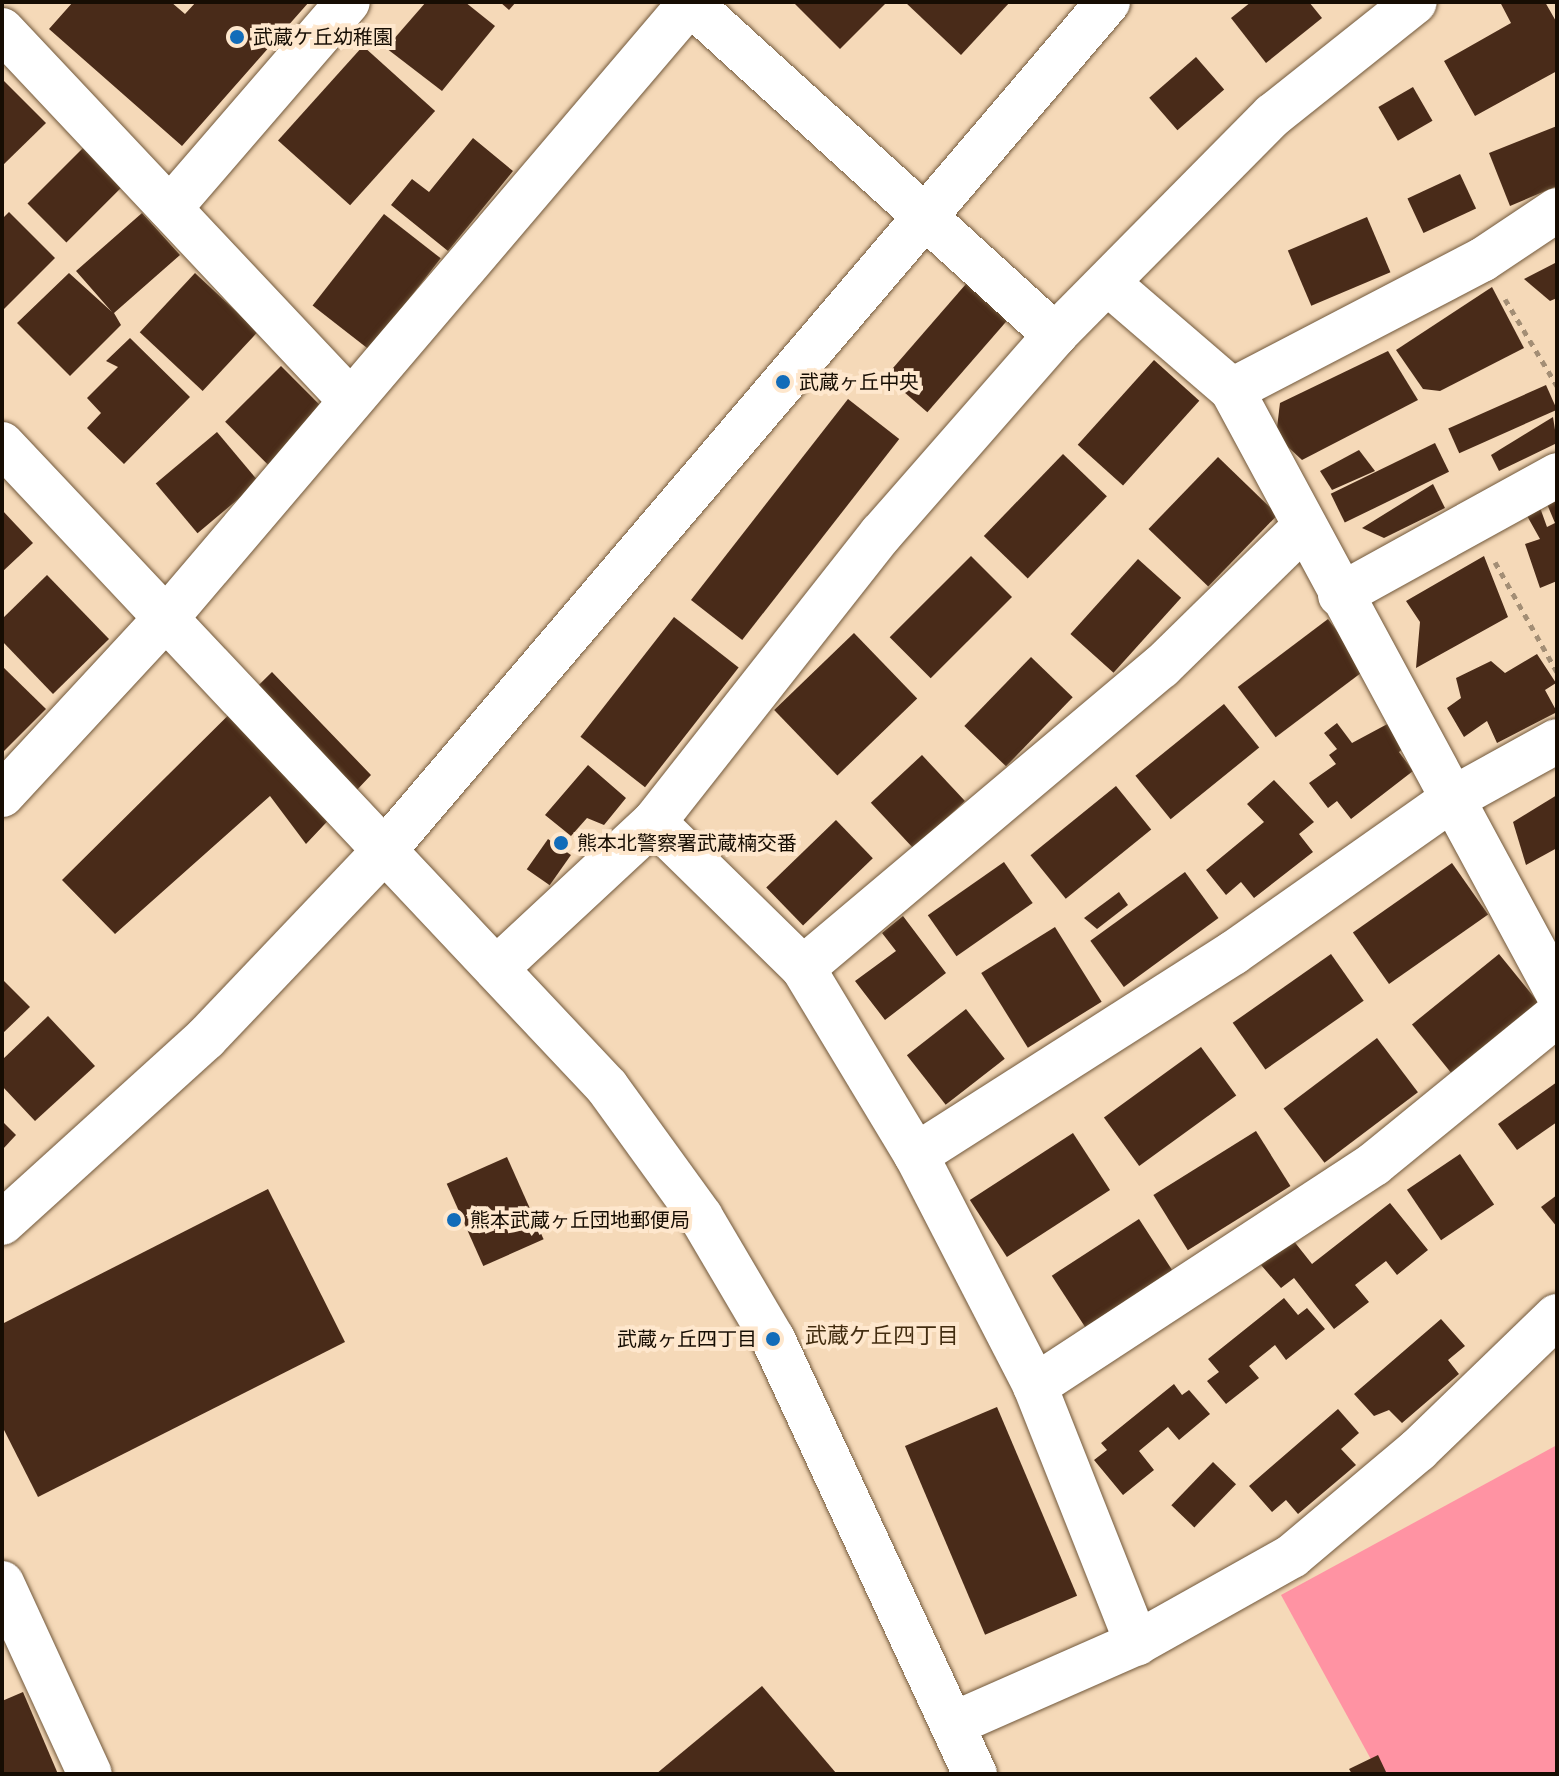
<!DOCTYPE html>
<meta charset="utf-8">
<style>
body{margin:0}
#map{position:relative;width:1559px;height:1776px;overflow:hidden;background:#f5d9b8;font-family:Rubik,"Noto Sans JP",sans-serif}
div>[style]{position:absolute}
.green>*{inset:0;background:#ff93a3}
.building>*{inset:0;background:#492b19;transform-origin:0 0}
.path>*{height:5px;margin-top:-2.5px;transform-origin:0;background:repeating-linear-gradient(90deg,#a38e75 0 6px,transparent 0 12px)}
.roads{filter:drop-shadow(0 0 2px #71583b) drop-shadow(0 0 2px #71583b)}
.minor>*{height:44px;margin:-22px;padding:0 22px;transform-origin:22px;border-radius:22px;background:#fff}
.dots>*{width:22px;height:22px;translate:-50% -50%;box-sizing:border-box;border:4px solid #fee7cd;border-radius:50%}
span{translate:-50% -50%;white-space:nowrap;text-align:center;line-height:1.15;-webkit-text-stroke:8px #fee7cd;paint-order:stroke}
.poi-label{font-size:20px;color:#160d03}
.left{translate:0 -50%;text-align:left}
.right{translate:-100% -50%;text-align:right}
.neighbourhood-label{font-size:22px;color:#432d10}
.frame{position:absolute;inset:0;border:4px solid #160d03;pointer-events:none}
</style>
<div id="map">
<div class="green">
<i style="clip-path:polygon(1557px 1445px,1557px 1774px,1379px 1774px,1281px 1595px)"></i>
</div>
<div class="building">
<i style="clip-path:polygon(73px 2px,171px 2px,185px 14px,196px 2px,309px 2px,182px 146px,49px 29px)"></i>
<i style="clip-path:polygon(426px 2px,465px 2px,495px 26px,442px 91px,386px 48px)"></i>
<i style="clip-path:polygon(500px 2px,516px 2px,509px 10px)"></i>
<i style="clip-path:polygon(793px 2px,887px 2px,840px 49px)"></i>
<i style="clip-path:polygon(905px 2px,1010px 2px,961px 55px)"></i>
<i style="clip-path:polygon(1251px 2px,1309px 2px,1322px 18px,1266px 63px,1231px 18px)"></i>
<i style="clip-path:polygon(1500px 2px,1545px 2px,1557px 23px,1557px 71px,1475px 116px,1444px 61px,1511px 23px)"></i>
<i style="left:363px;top:46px;width:97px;height:127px;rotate:42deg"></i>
<i style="left:1196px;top:57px;width:43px;height:62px;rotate:49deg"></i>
<i style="clip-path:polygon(2px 79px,46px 123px,2px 166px)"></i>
<i style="left:1413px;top:87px;width:39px;height:40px;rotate:60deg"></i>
<i style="clip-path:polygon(1557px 126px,1557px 186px,1510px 206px,1489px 153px)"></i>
<i style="clip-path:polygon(473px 138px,513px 171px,448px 251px,391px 205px,412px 179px,429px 192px)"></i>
<i style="left:89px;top:142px;width:55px;height:87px;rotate:45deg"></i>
<i style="left:1460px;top:174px;width:38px;height:58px;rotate:65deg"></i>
<i style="clip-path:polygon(9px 212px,55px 258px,2px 311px,2px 219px)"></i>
<i style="clip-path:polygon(142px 213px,180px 255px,114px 313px,121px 325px,70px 376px,17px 323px,69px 273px,112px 312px,76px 271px)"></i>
<i style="left:384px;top:214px;width:72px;height:116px;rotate:38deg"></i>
<i style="left:1367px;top:217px;width:60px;height:86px;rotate:67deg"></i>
<i style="clip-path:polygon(1557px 262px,1557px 298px,1550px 301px,1524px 279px)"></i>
<i style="left:979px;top:269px;width:55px;height:142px;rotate:41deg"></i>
<i style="left:195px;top:273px;width:86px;height:81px;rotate:43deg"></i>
<i style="clip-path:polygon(1492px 287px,1524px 348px,1440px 391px,1423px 389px,1396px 350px)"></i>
<i style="clip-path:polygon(130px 338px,190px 397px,124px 464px,87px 428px,101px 413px,87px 398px,118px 367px,106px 361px)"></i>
<i style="clip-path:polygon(1388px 351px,1418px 400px,1302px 460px,1276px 436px,1280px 403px)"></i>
<i style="left:1154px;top:360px;width:61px;height:114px;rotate:42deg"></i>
<i style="left:281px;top:366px;width:61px;height:79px;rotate:45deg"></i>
<i style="left:1546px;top:385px;width:27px;height:107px;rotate:66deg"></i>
<i style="left:848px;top:399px;width:65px;height:255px;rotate:38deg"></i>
<i style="clip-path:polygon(1553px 417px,1557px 443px,1499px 471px,1491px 455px)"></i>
<i style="left:217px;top:432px;width:65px;height:80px;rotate:50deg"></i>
<i style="left:1435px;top:443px;width:32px;height:116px;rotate:64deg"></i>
<i style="clip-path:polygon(1359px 450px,1375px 471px,1332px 490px,1320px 471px)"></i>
<i style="left:1063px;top:454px;width:61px;height:114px;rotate:44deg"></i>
<i style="left:1218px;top:457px;width:83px;height:100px;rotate:44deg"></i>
<i style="clip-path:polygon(1433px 484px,1445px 508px,1384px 538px,1362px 528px)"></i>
<i style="clip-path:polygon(1557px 486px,1557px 581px,1540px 588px,1525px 544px,1540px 539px,1526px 514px,1538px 502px,1547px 527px,1555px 523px,1544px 497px)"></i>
<i style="clip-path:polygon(2px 510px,33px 543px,2px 572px)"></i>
<i style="left:971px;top:556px;width:58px;height:115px;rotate:45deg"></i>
<i style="clip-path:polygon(1484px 556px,1508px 617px,1416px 668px,1420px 622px,1406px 601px)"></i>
<i style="left:1138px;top:559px;width:58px;height:101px;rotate:42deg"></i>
<i style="clip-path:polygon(47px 575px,109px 639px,53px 694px,2px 641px,2px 619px)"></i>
<i style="left:674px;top:617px;width:82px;height:152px;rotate:38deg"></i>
<i style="left:1328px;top:619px;width:63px;height:113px;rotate:53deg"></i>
<i style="left:854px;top:633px;width:91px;height:111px;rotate:46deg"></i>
<i style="clip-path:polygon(1537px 654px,1556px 683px,1545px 690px,1557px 712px,1497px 743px,1487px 721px,1464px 737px,1447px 708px,1461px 698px,1456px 678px,1491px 661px,1505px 673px)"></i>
<i style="left:1031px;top:657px;width:58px;height:96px;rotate:44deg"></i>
<i style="clip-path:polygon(2px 666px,46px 709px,2px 753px)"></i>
<i style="clip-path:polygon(272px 672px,371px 775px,306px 844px,270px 796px,115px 934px,62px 880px)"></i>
<i style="left:1224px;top:704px;width:56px;height:114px;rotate:51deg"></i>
<i style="clip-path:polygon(1393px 721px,1410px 743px,1399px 752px,1413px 771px,1351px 819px,1337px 801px,1328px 808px,1309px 783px,1336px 764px,1329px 755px,1337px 749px,1324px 733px,1337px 723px,1352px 743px)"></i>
<i style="left:922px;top:755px;width:63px;height:70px;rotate:47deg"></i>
<i style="clip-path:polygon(588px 765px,626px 798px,604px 825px,587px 818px,571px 836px,545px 815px)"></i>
<i style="clip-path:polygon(1274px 780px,1314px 822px,1299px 834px,1313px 852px,1254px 898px,1241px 882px,1226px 895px,1206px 870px,1264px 822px,1247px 804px)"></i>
<i style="left:1116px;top:786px;width:56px;height:110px;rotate:51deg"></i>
<i style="clip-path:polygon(1557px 795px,1557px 848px,1526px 865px,1513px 822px)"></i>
<i style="left:836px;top:820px;width:53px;height:97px;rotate:46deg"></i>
<i style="left:548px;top:839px;width:28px;height:37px;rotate:35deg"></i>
<i style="left:1004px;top:862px;width:50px;height:93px;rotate:55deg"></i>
<i style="left:1452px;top:863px;width:63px;height:121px;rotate:55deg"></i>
<i style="left:1185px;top:872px;width:57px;height:117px;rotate:54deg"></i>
<i style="clip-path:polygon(1119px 892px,1128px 905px,1097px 929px,1084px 918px)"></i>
<i style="clip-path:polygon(903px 916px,946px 973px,885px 1020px,855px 981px,896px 951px,882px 933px)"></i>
<i style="left:1055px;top:927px;width:88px;height:87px;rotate:58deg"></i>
<i style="left:1331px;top:954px;width:57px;height:120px;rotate:55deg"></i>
<i style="left:1499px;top:954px;width:64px;height:112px;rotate:51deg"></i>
<i style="clip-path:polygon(2px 979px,30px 1007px,2px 1034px)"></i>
<i style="left:966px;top:1009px;width:63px;height:75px;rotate:52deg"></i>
<i style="clip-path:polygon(48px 1016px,95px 1066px,35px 1121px,2px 1086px,2px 1060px)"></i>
<i style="left:1377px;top:1038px;width:68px;height:117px;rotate:53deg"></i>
<i style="left:1201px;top:1047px;width:60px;height:120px;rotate:54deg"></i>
<i style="clip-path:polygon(1557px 1082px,1557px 1122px,1517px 1150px,1498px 1124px)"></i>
<i style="clip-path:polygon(2px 1121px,16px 1135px,2px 1150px)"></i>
<i style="left:1256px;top:1131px;width:65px;height:121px;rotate:58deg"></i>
<i style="left:1073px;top:1133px;width:68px;height:123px;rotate:57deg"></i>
<i style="left:1460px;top:1154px;width:61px;height:64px;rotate:56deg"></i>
<i style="left:507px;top:1157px;width:90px;height:66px;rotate:66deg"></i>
<i style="clip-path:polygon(268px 1189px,345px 1342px,38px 1497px,2px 1426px,2px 1324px)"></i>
<i style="clip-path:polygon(1557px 1195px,1557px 1227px,1541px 1207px)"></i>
<i style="clip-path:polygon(1390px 1203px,1428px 1250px,1397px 1275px,1386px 1261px,1355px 1285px,1369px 1302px,1334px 1329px,1294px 1278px,1281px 1288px,1261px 1265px,1293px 1240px,1312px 1264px)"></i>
<i style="left:1139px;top:1219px;width:66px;height:104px;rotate:57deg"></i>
<i style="clip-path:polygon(1284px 1298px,1298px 1315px,1307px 1308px,1325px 1329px,1286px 1360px,1275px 1345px,1249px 1366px,1259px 1378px,1226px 1404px,1207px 1381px,1219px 1372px,1208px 1359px)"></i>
<i style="clip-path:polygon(1441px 1319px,1465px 1346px,1448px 1360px,1459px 1374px,1402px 1423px,1389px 1410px,1374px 1416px,1354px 1394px)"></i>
<i style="clip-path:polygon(1174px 1384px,1182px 1395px,1189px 1390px,1210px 1414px,1179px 1440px,1168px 1427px,1139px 1451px,1154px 1470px,1123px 1495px,1094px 1460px,1107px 1450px,1101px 1443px)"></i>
<i style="left:997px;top:1407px;width:205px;height:100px;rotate:67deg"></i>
<i style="clip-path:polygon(1338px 1409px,1359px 1433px,1341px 1449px,1356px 1465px,1298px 1514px,1286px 1500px,1272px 1512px,1249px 1486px)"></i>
<i style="left:1213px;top:1462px;width:32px;height:60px;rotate:44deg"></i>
<i style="clip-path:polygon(762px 1686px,836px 1773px,656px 1774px)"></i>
<i style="clip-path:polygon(23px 1692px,58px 1774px,2px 1774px,2px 1701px)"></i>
<i style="clip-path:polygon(1378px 1755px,1387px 1774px,1352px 1774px,1349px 1769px)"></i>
</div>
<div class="path">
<i style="left:1505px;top:299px;width:101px;rotate:59.1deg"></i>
<i style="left:1495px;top:562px;width:126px;rotate:60.6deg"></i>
</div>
<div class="roads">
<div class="minor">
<i style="left:689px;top:2px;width:495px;rotate:42.3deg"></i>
<i style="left:2px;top:30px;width:509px;rotate:46.75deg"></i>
<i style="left:170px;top:208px;width:272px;rotate:-49.2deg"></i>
<i style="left:1110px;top:285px;width:161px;rotate:40.7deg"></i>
<i style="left:1232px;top:390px;width:684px;rotate:61.64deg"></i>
<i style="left:1232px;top:390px;width:282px;rotate:-27.5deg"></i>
<i style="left:1482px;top:260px;width:90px;rotate:-33.7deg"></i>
<i style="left:2px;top:444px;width:883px;rotate:46.74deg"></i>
<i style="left:607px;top:1087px;width:160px;rotate:54.1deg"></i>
<i style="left:701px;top:1217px;width:142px;rotate:59.5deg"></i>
<i style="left:773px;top:1339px;width:480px;rotate:65.1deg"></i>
<i style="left:1340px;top:595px;width:248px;rotate:-28.9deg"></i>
<i style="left:2px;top:795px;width:244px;rotate:-47.2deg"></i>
<i style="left:168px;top:616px;width:807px;rotate:-49.58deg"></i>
<i style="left:654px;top:822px;width:209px;rotate:44.4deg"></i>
<i style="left:803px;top:968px;width:218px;rotate:58.9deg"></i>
<i style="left:916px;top:1155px;width:260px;rotate:62.7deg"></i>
<i style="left:1035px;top:1386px;width:277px;rotate:68.4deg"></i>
<i style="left:499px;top:966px;width:212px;rotate:-42.9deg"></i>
<i style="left:654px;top:822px;width:367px;rotate:-51.8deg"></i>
<i style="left:881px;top:534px;width:264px;rotate:-48.8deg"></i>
<i style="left:1055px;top:335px;width:310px;rotate:-45.3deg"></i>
<i style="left:1273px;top:115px;width:181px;rotate:-38.5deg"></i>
<i style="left:803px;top:968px;width:468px;rotate:-40.1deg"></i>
<i style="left:1161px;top:667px;width:199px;rotate:-44.4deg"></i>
<i style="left:916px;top:1155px;width:376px;rotate:-32.5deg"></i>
<i style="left:1233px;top:953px;width:268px;rotate:-35.1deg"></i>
<i style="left:1452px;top:799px;width:120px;rotate:-28.9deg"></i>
<i style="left:2px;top:1223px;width:275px;rotate:-42.2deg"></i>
<i style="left:206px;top:1038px;width:258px;rotate:-46.4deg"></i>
<i style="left:384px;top:851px;width:1116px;rotate:-49.54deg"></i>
<i style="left:1035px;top:1386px;width:405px;rotate:-33.2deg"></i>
<i style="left:1374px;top:1164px;width:236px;rotate:-39.2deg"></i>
<i style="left:2px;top:1583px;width:210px;rotate:65.3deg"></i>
<i style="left:953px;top:1724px;width:201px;rotate:-23.8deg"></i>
<i style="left:1137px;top:1643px;width:178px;rotate:-29.3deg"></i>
<i style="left:1292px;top:1556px;width:165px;rotate:-40.1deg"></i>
<i style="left:1418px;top:1450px;width:193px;rotate:-44deg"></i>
</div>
</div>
<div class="dots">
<i style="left:237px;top:37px;background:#126cb9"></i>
<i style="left:783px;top:382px;background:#126cb9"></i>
<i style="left:561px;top:843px;background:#126cb9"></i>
<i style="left:454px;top:1220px;background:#126cb9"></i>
<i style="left:773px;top:1339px;background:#126cb9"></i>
</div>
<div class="poi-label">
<span class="left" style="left:253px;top:37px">武蔵ケ丘幼稚園</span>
<span class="left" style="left:799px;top:382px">武蔵ヶ丘中央</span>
<span class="left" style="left:577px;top:843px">熊本北警察署武蔵楠交番</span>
<span class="left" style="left:470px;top:1220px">熊本武蔵ヶ丘団地郵便局</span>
<span class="right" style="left:757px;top:1339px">武蔵ヶ丘四丁目</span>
</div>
<div class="neighbourhood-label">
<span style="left:882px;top:1336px">武蔵ケ丘四丁目</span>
</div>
<div class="frame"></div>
</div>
